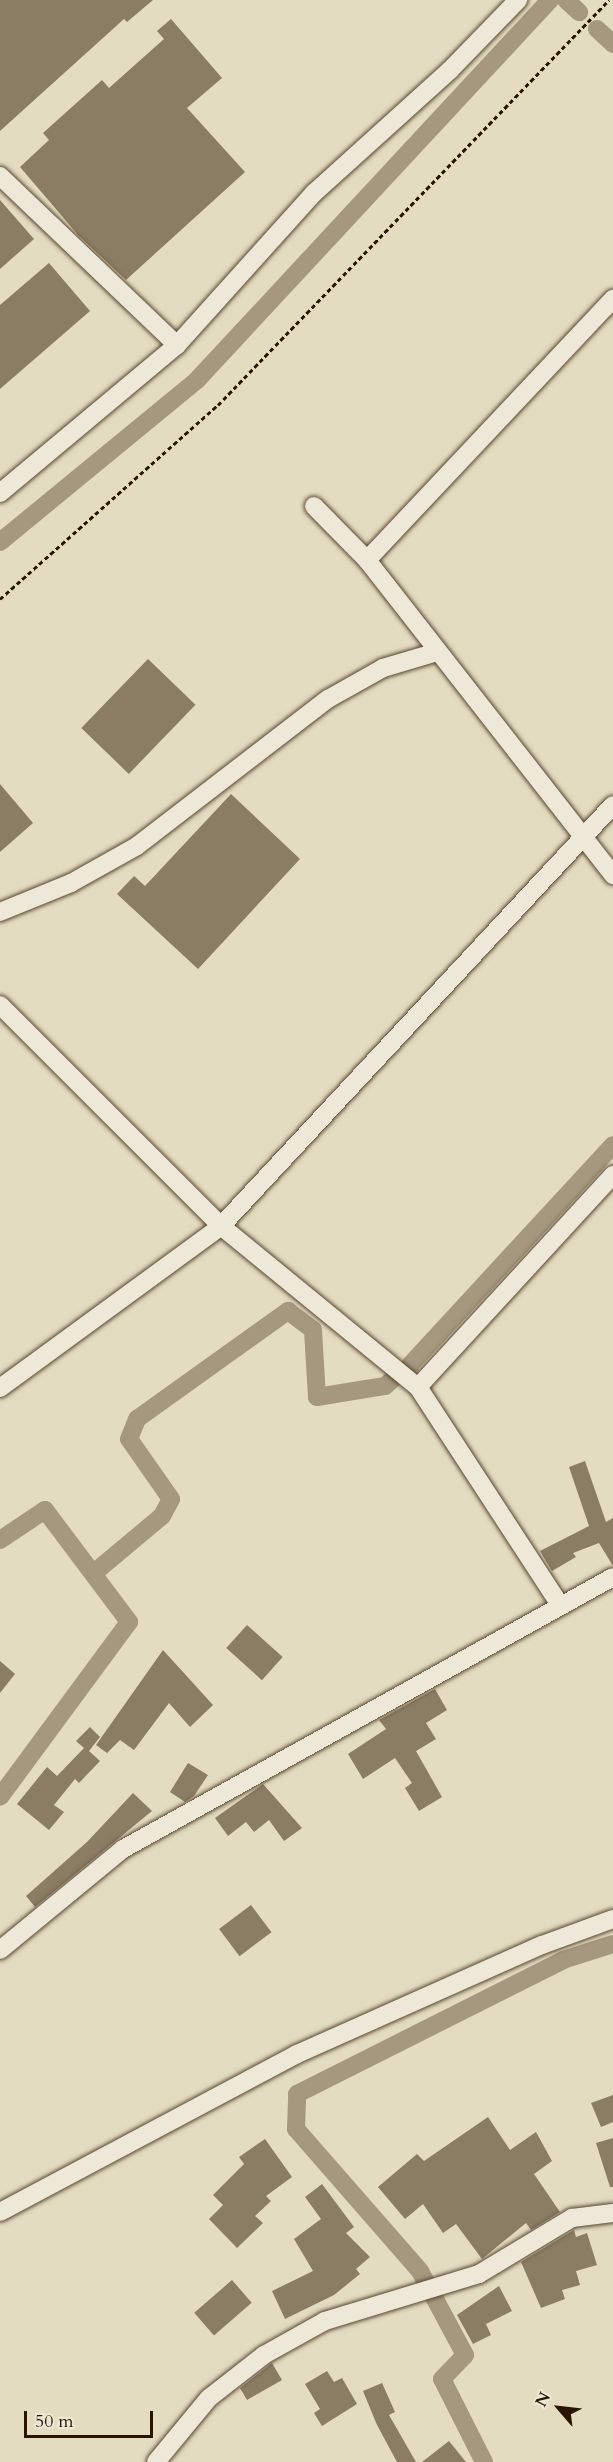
<!DOCTYPE html>
<style>
body{margin:0}
#map{position:relative;width:613px;height:2462px;overflow:hidden;background:#e4dcc1;font-family:Cardo,serif}
div>[style]{position:absolute}
.canal>*{height:18px;margin:-9px;padding:0 9px;transform-origin:9px;border-radius:9px;background:#a5987f}
.building>*{inset:0;background:#8b7c64;transform-origin:0 0}
.path>*{height:3px;margin-top:-1.5px;transform-origin:0;background:repeating-linear-gradient(90deg,#2a1400 0 4.5px,transparent 0 7.5px)}
.roads{filter:drop-shadow(0 0 2px #584630) drop-shadow(0 0 2px #584630)}
.street>*{height:18px;margin:-9px;padding:0 9px;transform-origin:9px;border-radius:9px;background:#ede8d7}
span{translate:-50% -50%;white-space:nowrap;text-align:center;line-height:1.15;-webkit-text-stroke:6px #ede8d7;paint-order:stroke}
.north{position:absolute;left:529px;top:2378px;width:60px;height:60px;-webkit-text-stroke:4px #ede8d7;paint-order:stroke;rotate:298deg;font-size:16px;font-weight:700;line-height:24px;text-align:center;color:#2a1400}
.north::after{content:'';display:block;margin:auto;width:21px;height:27px;background:#2a1400;clip-path:polygon(50% 0,100% 100%,50% 72%,0 100%)}
.scale{position:absolute;left:24px;top:2411px;width:129px;height:27px;box-sizing:border-box;border:3px solid #2a1400;border-top:0;padding-left:8px;font-size:18px;line-height:21px;white-space:nowrap;color:#2a1400;-webkit-text-stroke:4px #ede8d7;paint-order:stroke}
</style>
<div id="map">
<div class="canal">
<i style="left:566px;top:0;width:18px;rotate:43deg"></i>
<i style="left:597px;top:29px;width:22px;rotate:43deg"></i>
<i style="left:0;top:542px;width:255px;rotate:-39.4deg"></i>
<i style="left:197px;top:380px;width:519px;rotate:-47.11deg"></i>
<i style="left:410px;top:1365px;width:299px;rotate:-47.3deg"></i>
<i style="left:0;top:1540px;width:54px;rotate:-33.7deg"></i>
<i style="left:45px;top:1510px;width:140px;rotate:53.1deg"></i>
<i style="left:129px;top:1622px;width:217px;rotate:126.4deg"></i>
<i style="left:95px;top:1572px;width:87px;rotate:-39.9deg"></i>
<i style="left:162px;top:1516px;width:19px;rotate:-62deg"></i>
<i style="left:171px;top:1499px;width:73px;rotate:-125deg"></i>
<i style="left:129px;top:1439px;width:22px;rotate:-68deg"></i>
<i style="left:137px;top:1419px;width:186px;rotate:-35.6deg"></i>
<i style="left:288px;top:1311px;width:31px;rotate:37deg"></i>
<i style="left:313px;top:1330px;width:67px;rotate:86.6deg"></i>
<i style="left:317px;top:1397px;width:69px;rotate:-9.2deg"></i>
<i style="left:385px;top:1386px;width:11px;rotate:-41deg"></i>
<i style="left:484px;top:2462px;width:93px;rotate:-116.8deg"></i>
<i style="left:442px;top:2379px;width:33px;rotate:-46deg"></i>
<i style="left:465px;top:2355px;width:95px;rotate:-118.2deg"></i>
<i style="left:420px;top:2271px;width:189px;rotate:-131.1deg"></i>
<i style="left:296px;top:2129px;width:35px;rotate:-88deg"></i>
<i style="left:297px;top:2094px;width:298px;rotate:-26.7deg"></i>
<i style="left:563px;top:1960px;width:52px;rotate:-17.7deg"></i>
</div>
<div class="building">
<i style="clip-path:polygon(0 0,153px 0,127px 22px,124px 19px,0 131px)"></i>
<i style="clip-path:polygon(171px 19px,222px 78px,187px 108px,245px 172px,126px 280px,79px 236px,20px 167px,49px 140px,43px 133px,102px 80px,109px 88px,164px 39px,157px 31px)"></i>
<i style="clip-path:polygon(0 200px,34px 239px,0 269px)"></i>
<i style="clip-path:polygon(49px 263px,90px 311px,0 389px,0 305px)"></i>
<i style="left:148px;top:659px;width:66px;height:96px;rotate:44deg"></i>
<i style="clip-path:polygon(0 784px,33px 823px,0 852px)"></i>
<i style="clip-path:polygon(231px 794px,300px 859px,198px 969px,117px 894px,134px 876px,145px 886px)"></i>
<i style="clip-path:polygon(585px 1461px,606px 1522px,613px 1518px,613px 1566px,599px 1543px,573px 1553px,576px 1557px,552px 1571px,540px 1551px,589px 1526px,569px 1467px)"></i>
<i style="left:247px;top:1625px;width:48px;height:31px;rotate:42deg"></i>
<i style="clip-path:polygon(163px 1650px,213px 1705px,190px 1727px,169px 1703px,134px 1750px,120px 1740px,107px 1753px,96px 1745px)"></i>
<i style="clip-path:polygon(0 1661px,15px 1674px,0 1693px)"></i>
<i style="clip-path:polygon(435px 1689px,447px 1710px,426px 1723px,436px 1739px,416px 1751px,442px 1797px,419px 1811px,405px 1788px,412px 1783px,395px 1758px,363px 1779px,348px 1754px,386px 1729px,379px 1720px)"></i>
<i style="clip-path:polygon(90px 1727px,100px 1737px,89px 1751px,100px 1761px,79px 1783px,75px 1779px,54px 1805px,64px 1812px,49px 1830px,17px 1804px,47px 1767px,57px 1776px,84px 1748px,76px 1741px)"></i>
<i style="clip-path:polygon(188px 1763px,208px 1775px,194px 1796px,185px 1802px,170px 1792px)"></i>
<i style="clip-path:polygon(263px 1784px,302px 1828px,284px 1841px,269px 1820px,254px 1832px,246px 1822px,228px 1836px,215px 1818px)"></i>
<i style="clip-path:polygon(133px 1793px,152px 1811px,35px 1907px,26px 1896px,87px 1842px)"></i>
<i style="left:251px;top:1905px;width:34px;height:40px;rotate:53deg"></i>
<i style="clip-path:polygon(613px 2095px,613px 2122px,601px 2127px,591px 2103px)"></i>
<i style="clip-path:polygon(488px 2117px,510px 2150px,536px 2132px,552px 2161px,534px 2174px,560px 2212px,531px 2230px,526px 2223px,482px 2259px,456px 2224px,443px 2233px,423px 2204px,405px 2219px,378px 2187px,417px 2154px,424px 2161px)"></i>
<i style="clip-path:polygon(613px 2138px,613px 2187px,610px 2187px,596px 2143px)"></i>
<i style="clip-path:polygon(265px 2139px,292px 2177px,266px 2196px,271px 2201px,255px 2216px,263px 2223px,237px 2248px,209px 2219px,223px 2205px,213px 2195px,244px 2164px,239px 2157px)"></i>
<i style="clip-path:polygon(322px 2184px,354px 2227px,346px 2233px,370px 2257px,356px 2269px,360px 2274px,334px 2295px,285px 2319px,272px 2291px,313px 2271px,294px 2239px,321px 2219px,305px 2197px)"></i>
<i style="clip-path:polygon(574px 2230px,576px 2237px,587px 2233px,597px 2265px,576px 2271px,580px 2285px,562px 2290px,565px 2299px,541px 2308px,521px 2262px)"></i>
<i style="left:232px;top:2280px;width:30px;height:50px;rotate:49deg"></i>
<i style="clip-path:polygon(499px 2286px,512px 2311px,486px 2324px,491px 2335px,473px 2344px,457px 2315px)"></i>
<i style="clip-path:polygon(272px 2363px,282px 2380px,247px 2400px,240px 2388px)"></i>
<i style="clip-path:polygon(327px 2371px,334px 2382px,342px 2378px,357px 2404px,322px 2426px,314px 2413px,320px 2409px,305px 2384px)"></i>
<i style="clip-path:polygon(382px 2383px,395px 2412px,389px 2415px,416px 2462px,397px 2462px,377px 2425px,363px 2391px)"></i>
<i style="clip-path:polygon(449px 2441px,466px 2462px,422px 2462px)"></i>
</div>
<div class="path">
<i style="left:0;top:599px;width:292px;rotate:-41.7deg"></i>
<i style="left:218px;top:405px;width:563px;rotate:-46.01deg"></i>
</div>
<div class="roads">
<div class="street">
<i style="left:0;top:176px;width:245px;rotate:43.7deg"></i>
<i style="left:0;top:493px;width:231px;rotate:-39.9deg"></i>
<i style="left:177px;top:345px;width:205px;rotate:-48deg"></i>
<i style="left:314px;top:193px;width:183px;rotate:-42.1deg"></i>
<i style="left:450px;top:70px;width:98px;rotate:-45.8deg"></i>
<i style="left:314px;top:506px;width:76px;rotate:45.5deg"></i>
<i style="left:367px;top:560px;width:400px;rotate:52deg"></i>
<i style="left:367px;top:560px;width:359px;rotate:-46.7deg"></i>
<i style="left:0;top:912px;width:77px;rotate:-22.2deg"></i>
<i style="left:71px;top:883px;width:76px;rotate:-29.3deg"></i>
<i style="left:137px;top:846px;width:241px;rotate:-37.6deg"></i>
<i style="left:328px;top:699px;width:63px;rotate:-29.4deg"></i>
<i style="left:383px;top:668px;width:56px;rotate:-16.5deg"></i>
<i style="left:0;top:1005px;width:313px;rotate:45deg"></i>
<i style="left:221px;top:1226px;width:254px;rotate:39.3deg"></i>
<i style="left:418px;top:1387px;width:260px;rotate:56.9deg"></i>
<i style="left:418px;top:1387px;width:288px;rotate:-47.4deg"></i>
<i style="left:0;top:1388px;width:274px;rotate:-36.2deg"></i>
<i style="left:221px;top:1226px;width:575px;rotate:-47.04deg"></i>
<i style="left:0;top:1950px;width:159px;rotate:-39.4deg"></i>
<i style="left:123px;top:1849px;width:560px;rotate:-29.03deg"></i>
<i style="left:0;top:2212px;width:336px;rotate:-28deg"></i>
<i style="left:297px;top:2054px;width:268px;rotate:-24deg"></i>
<i style="left:542px;top:1945px;width:76px;rotate:-20.1deg"></i>
<i style="left:156px;top:2462px;width:83px;rotate:-50.4deg"></i>
<i style="left:209px;top:2398px;width:70px;rotate:-38deg"></i>
<i style="left:264px;top:2355px;width:70px;rotate:-29.1deg"></i>
<i style="left:325px;top:2321px;width:161px;rotate:-17deg"></i>
<i style="left:479px;top:2274px;width:109px;rotate:-31.1deg"></i>
<i style="left:572px;top:2218px;width:41px;rotate:-7deg"></i>
</div>
</div>
<div class="north">N</div>
<div class="scale">50 m</div>
</div>
